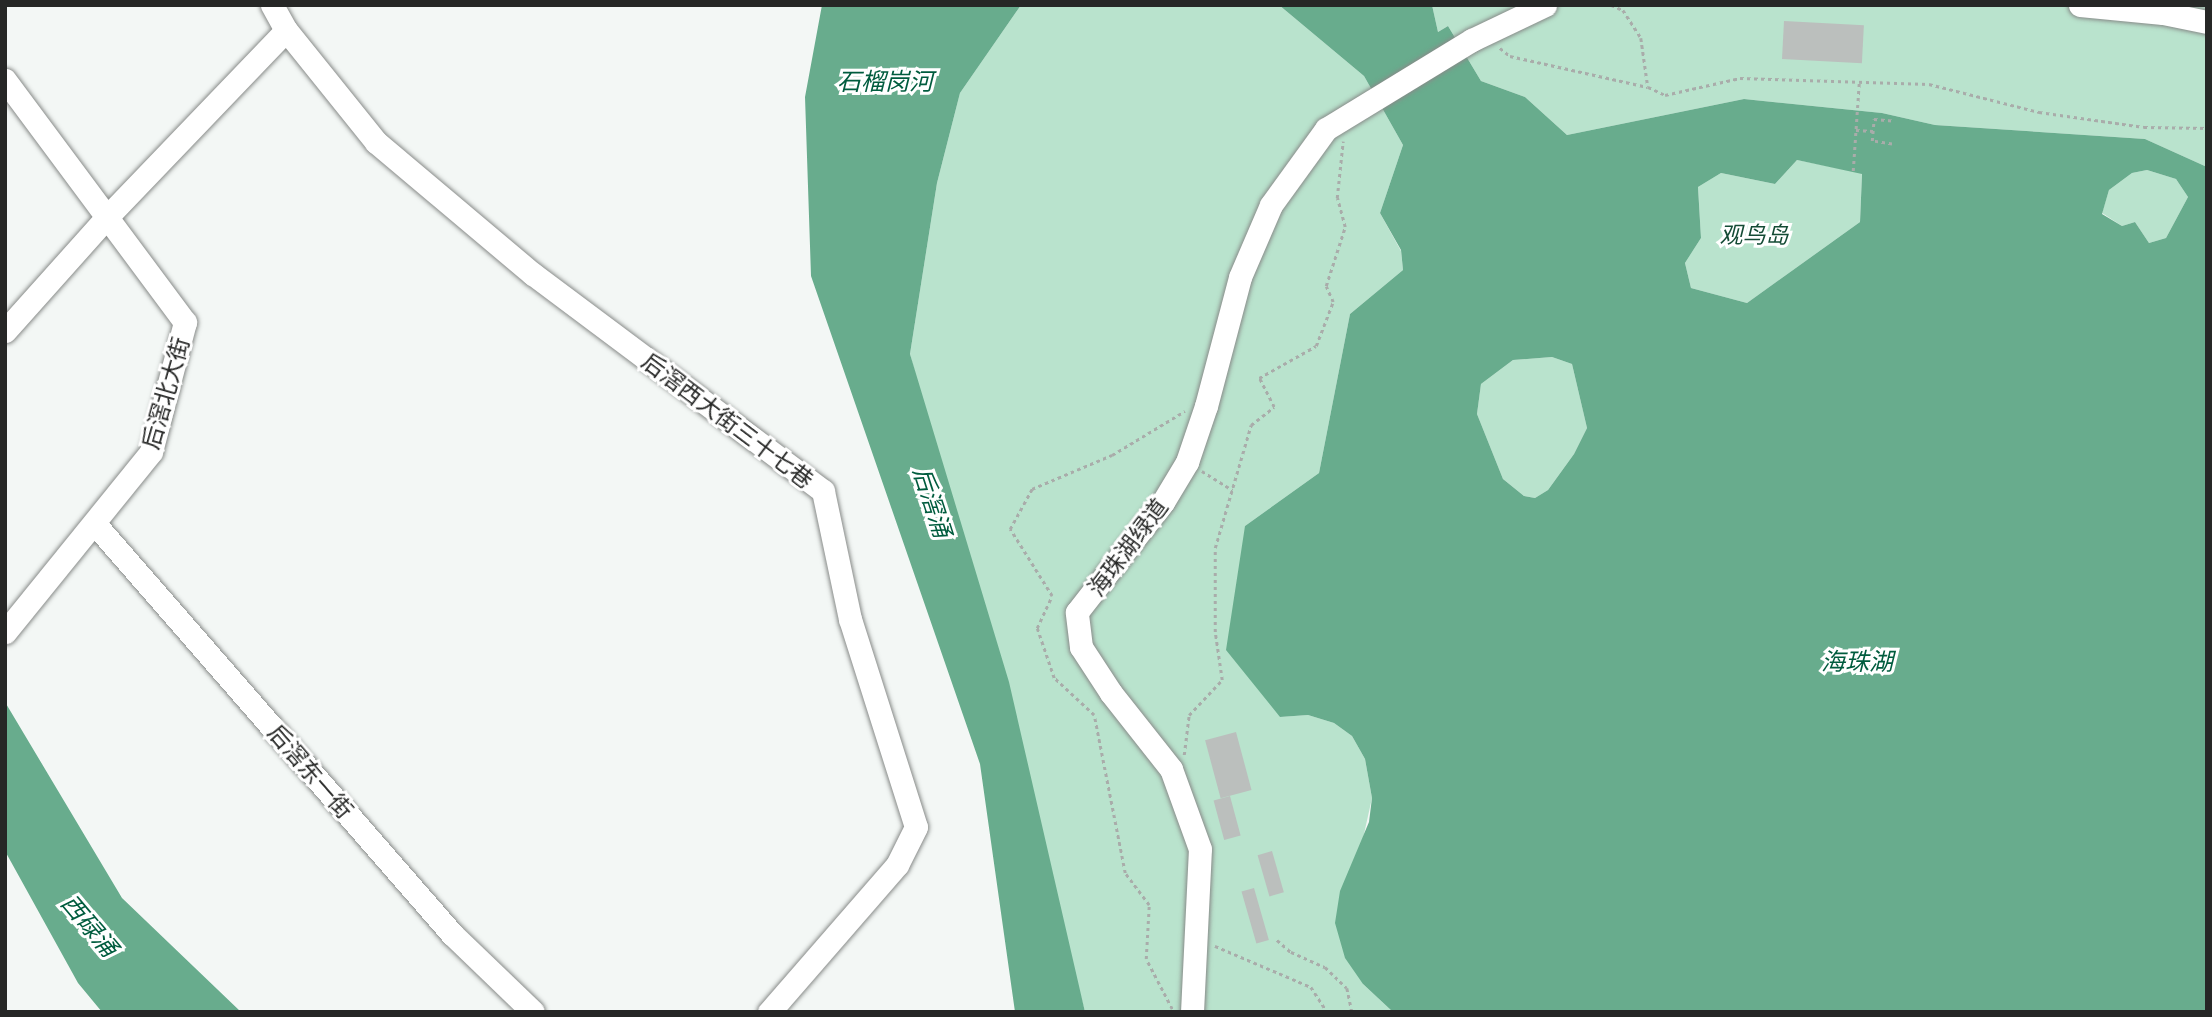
<!DOCTYPE html>
<meta charset="utf-8">
<style>
body{margin:0}
#map{position:relative;width:2212px;height:1017px;overflow:hidden;background:#f3f7f5;font-family:"Noto Serif","Noto Sans SC",serif}
div>[style]{position:absolute}
.green>*{inset:0;background:#b9e3cd}
.water>*{inset:0;background:#68ac8d}
.building>*{inset:0;background:#bbbfbd;transform-origin:0 0}
.path>*{height:2.5px;margin-top:-1.25px;transform-origin:0;background:repeating-linear-gradient(90deg,#a9acaa 0 3.5px,transparent 0 7px)}
.roads{filter:drop-shadow(0 0 2px #888b89) drop-shadow(0 0 2px #888b89)}
.minor>*{height:23px;margin:-11.5px;padding:0 11.5px;transform-origin:11.5px;border-radius:11.5px;background:#fff}
span{translate:-50% -50%;white-space:nowrap;text-align:center;line-height:1.15;-webkit-text-stroke:6px #fff;paint-order:stroke}
.park-label{font-size:23px;color:#144b35;font-style:italic}
.street-label{font-size:23px;color:#262726}
.water-label{font-size:24px;color:#005c3e;font-style:italic}
.frame{position:absolute;inset:0;border:7px solid #262726;pointer-events:none}
</style>
<div id="map">
<div class="green">
<i style="clip-path:polygon(1021px 5px,1279px 5px,1364px 76px,1403px 145px,1380px 213px,1401px 251px,1403px 270px,1350px 314px,1319px 473px,1245px 526px,1280px 717px,1308px 715px,1334px 723px,1352px 736px,1365px 759px,1372px 798px,1362px 843px,1363px 984px,1393px 1012px,1085px 1012px,910px 354px,937px 183px,960px 93px)"></i>
<i style="clip-path:polygon(1432px 5px,2207px 5px,2207px 167px,2145px 139px,1935px 125px,1882px 113px,1744px 99px,1567px 135px,1525px 97px,1481px 81px,1448px 26px,1438px 32px)"></i>
<i style="clip-path:polygon(1797px 160px,1862px 173px,1860px 222px,1747px 303px,1691px 288px,1685px 263px,1701px 238px,1698px 187px,1721px 173px,1775px 184px)"></i>
<i style="clip-path:polygon(2147px 170px,2176px 179px,2188px 197px,2166px 238px,2149px 243px,2135px 222px,2122px 226px,2102px 213px,2109px 190px,2132px 173px)"></i>
<i style="clip-path:polygon(1552px 357px,1572px 364px,1587px 428px,1574px 454px,1548px 490px,1535px 498px,1524px 496px,1503px 479px,1477px 414px,1481px 384px,1513px 360px)"></i>
</div>
<div class="water">
<i style="clip-path:polygon(822px 5px,1021px 5px,960px 93px,937px 183px,910px 354px,1009px 682px,1085px 1012px,1015px 1012px,980px 764px,811px 276px,805px 97px)"></i>
<i style="clip-path:polygon(evenodd,1279px 5px,1432px 5px,1438px 32px,1448px 26px,1481px 81px,1525px 97px,1567px 135px,1744px 99px,1882px 113px,1935px 125px,2145px 139px,2207px 167px,2207px 1012px,1393px 1012px,1363px 984px,1345px 958px,1335px 923px,1340px 891px,1369px 822px,1372px 798px,1365px 759px,1352px 736px,1334px 723px,1308px 715px,1280px 717px,1226px 650px,1245px 526px,1319px 473px,1350px 314px,1403px 270px,1401px 250px,1380px 213px,1403px 145px,1364px 76px,1279px 5px,1797px 160px,1862px 174px,1860px 222px,1747px 303px,1691px 288px,1685px 263px,1701px 238px,1698px 187px,1721px 173px,1775px 184px,1797px 160px,1279px 5px,2147px 170px,2176px 179px,2188px 197px,2166px 238px,2149px 243px,2135px 222px,2122px 226px,2102px 214px,2109px 190px,2132px 173px,2147px 170px,1279px 5px,1552px 357px,1572px 364px,1587px 428px,1574px 454px,1548px 490px,1535px 498px,1524px 496px,1503px 479px,1477px 414px,1481px 384px,1513px 360px,1552px 357px)"></i>
<i style="clip-path:polygon(5px 702px,122px 898px,241px 1012px,102px 1012px,78px 983px,5px 851px)"></i>
</div>
<div class="building">
<i style="left:1784px;top:21px;width:80px;height:38px;rotate:3deg"></i>
<i style="left:1236px;top:732px;width:60px;height:32px;rotate:75deg"></i>
<i style="left:1230px;top:796px;width:41px;height:17px;rotate:75deg"></i>
<i style="left:1272px;top:851px;width:43px;height:15px;rotate:74deg"></i>
<i style="left:1254px;top:888px;width:54px;height:13px;rotate:74deg"></i>
</div>
<div class="path">
<i style="left:1611px;top:5px;width:13px;rotate:23deg"></i>
<i style="left:1623px;top:10px;width:33px;rotate:57deg"></i>
<i style="left:1641px;top:38px;width:49px;rotate:81.9deg"></i>
<i style="left:1648px;top:87px;width:19px;rotate:25deg"></i>
<i style="left:1665px;top:95px;width:77px;rotate:-12.8deg"></i>
<i style="left:1740px;top:78px;width:189px;rotate:1.8deg"></i>
<i style="left:1929px;top:84px;width:114px;rotate:14.3deg"></i>
<i style="left:2039px;top:112px;width:106px;rotate:8.1deg"></i>
<i style="left:2144px;top:127px;width:63px;rotate:0.9deg"></i>
<i style="left:1500px;top:48px;width:13px;rotate:39deg"></i>
<i style="left:1510px;top:56px;width:141px;rotate:12.7deg"></i>
<i style="left:1856px;top:130px;width:17px;rotate:3deg"></i>
<i style="left:1892px;top:144px;width:20px;rotate:-171deg"></i>
<i style="left:1872px;top:141px;width:22px;rotate:-85deg"></i>
<i style="left:1874px;top:119px;width:21px;rotate:5deg"></i>
<i style="left:1853px;top:171px;width:89px;rotate:-86.1deg"></i>
<i style="left:1202px;top:471px;width:36px;rotate:32deg"></i>
<i style="left:1184px;top:755px;width:40px;rotate:-82.9deg"></i>
<i style="left:1189px;top:715px;width:48px;rotate:-46.7deg"></i>
<i style="left:1222px;top:680px;width:49px;rotate:-98.3deg"></i>
<i style="left:1215px;top:632px;width:84px;rotate:-90deg"></i>
<i style="left:1215px;top:548px;width:128px;rotate:-73.7deg"></i>
<i style="left:1251px;top:425px;width:29px;rotate:-38deg"></i>
<i style="left:1274px;top:407px;width:33px;rotate:-117deg"></i>
<i style="left:1259px;top:378px;width:65px;rotate:-29.3deg"></i>
<i style="left:1316px;top:346px;width:47px;rotate:-68.9deg"></i>
<i style="left:1333px;top:302px;width:17px;rotate:-114deg"></i>
<i style="left:1326px;top:286px;width:62px;rotate:-72.1deg"></i>
<i style="left:1345px;top:227px;width:30px;rotate:-105deg"></i>
<i style="left:1337px;top:198px;width:57px;rotate:-84deg"></i>
<i style="left:1277px;top:940px;width:18px;rotate:41deg"></i>
<i style="left:1291px;top:952px;width:37px;rotate:24deg"></i>
<i style="left:1325px;top:967px;width:30px;rotate:44deg"></i>
<i style="left:1347px;top:988px;width:25px;rotate:78deg"></i>
<i style="left:1215px;top:946px;width:104px;rotate:23.1deg"></i>
<i style="left:1311px;top:987px;width:30px;rotate:57deg"></i>
<i style="left:1172px;top:1009px;width:56px;rotate:-117.5deg"></i>
<i style="left:1146px;top:959px;width:54px;rotate:-86.8deg"></i>
<i style="left:1149px;top:905px;width:40px;rotate:-127deg"></i>
<i style="left:1125px;top:873px;width:161px;rotate:-101.1deg"></i>
<i style="left:1094px;top:715px;width:54px;rotate:-137.2deg"></i>
<i style="left:1054px;top:678px;width:53px;rotate:-108.8deg"></i>
<i style="left:1037px;top:628px;width:35px;rotate:-65deg"></i>
<i style="left:1052px;top:596px;width:79px;rotate:-122.1deg"></i>
<i style="left:1010px;top:529px;width:46px;rotate:-61.2deg"></i>
<i style="left:1032px;top:489px;width:87px;rotate:-23deg"></i>
<i style="left:1112px;top:455px;width:85px;rotate:-31.1deg"></i>
</div>
<div class="roads">
<div class="minor">
<i style="left:272px;top:5px;width:29px;rotate:61deg"></i>
<i style="left:286px;top:30px;width:144px;rotate:51.2deg"></i>
<i style="left:376px;top:142px;width:205px;rotate:40.1deg"></i>
<i style="left:533px;top:274px;width:362px;rotate:36.8deg"></i>
<i style="left:823px;top:491px;width:131px;rotate:78.1deg"></i>
<i style="left:850px;top:619px;width:218px;rotate:72.4deg"></i>
<i style="left:916px;top:827px;width:42px;rotate:116.6deg"></i>
<i style="left:897px;top:865px;width:195px;rotate:131deg"></i>
<i style="left:2080px;top:5px;width:83px;rotate:5.5deg"></i>
<i style="left:2163px;top:13px;width:45px;rotate:11.6deg"></i>
<i style="left:5px;top:80px;width:302px;rotate:53.4deg"></i>
<i style="left:185px;top:322px;width:134px;rotate:104.7deg"></i>
<i style="left:151px;top:452px;width:232px;rotate:129deg"></i>
<i style="left:5px;top:331px;width:152px;rotate:-48.2deg"></i>
<i style="left:106px;top:218px;width:260px;rotate:-46.2deg"></i>
<i style="left:95px;top:524px;width:544px;rotate:48.95deg"></i>
<i style="left:452px;top:934px;width:112px;rotate:43.9deg"></i>
<i style="left:1192px;top:1012px;width:163px;rotate:-87.2deg"></i>
<i style="left:1200px;top:849px;width:85px;rotate:-109.9deg"></i>
<i style="left:1171px;top:769px;width:97px;rotate:-128.3deg"></i>
<i style="left:1111px;top:693px;width:55px;rotate:-123.1deg"></i>
<i style="left:1081px;top:647px;width:35px;rotate:-97deg"></i>
<i style="left:1077px;top:612px;width:140px;rotate:-52deg"></i>
<i style="left:1163px;top:502px;width:47px;rotate:-59deg"></i>
<i style="left:1187px;top:462px;width:59px;rotate:-71.3deg"></i>
<i style="left:1206px;top:406px;width:133px;rotate:-75.2deg"></i>
<i style="left:1240px;top:277px;width:78px;rotate:-66.7deg"></i>
<i style="left:1271px;top:205px;width:94px;rotate:-54.1deg"></i>
<i style="left:1326px;top:129px;width:171px;rotate:-31.4deg"></i>
<i style="left:1472px;top:40px;width:81px;rotate:-25.6deg"></i>
</div>
</div>
<div class="park-label">
<span style="left:1754px;top:234px">观鸟岛</span>
</div>
<div class="street-label">
<span style="left:165px;top:393px;rotate:-74deg">后滘北大街</span>
<span style="left:728px;top:420px;rotate:37deg">后滘西大街三十七巷</span>
<span style="left:1127px;top:547px;rotate:-53deg">海珠湖绿道</span>
<span style="left:311px;top:771px;rotate:49deg">后滘东一街</span>
</div>
<div class="water-label">
<span style="left:885px;top:81px">石榴岗河</span>
<span style="left:933px;top:502px;rotate:72deg">后滘涌</span>
<span style="left:1857px;top:661px">海珠湖</span>
<span style="left:90px;top:925px;rotate:50deg">西碌涌</span>
</div>
<div class="frame"></div>
</div>
